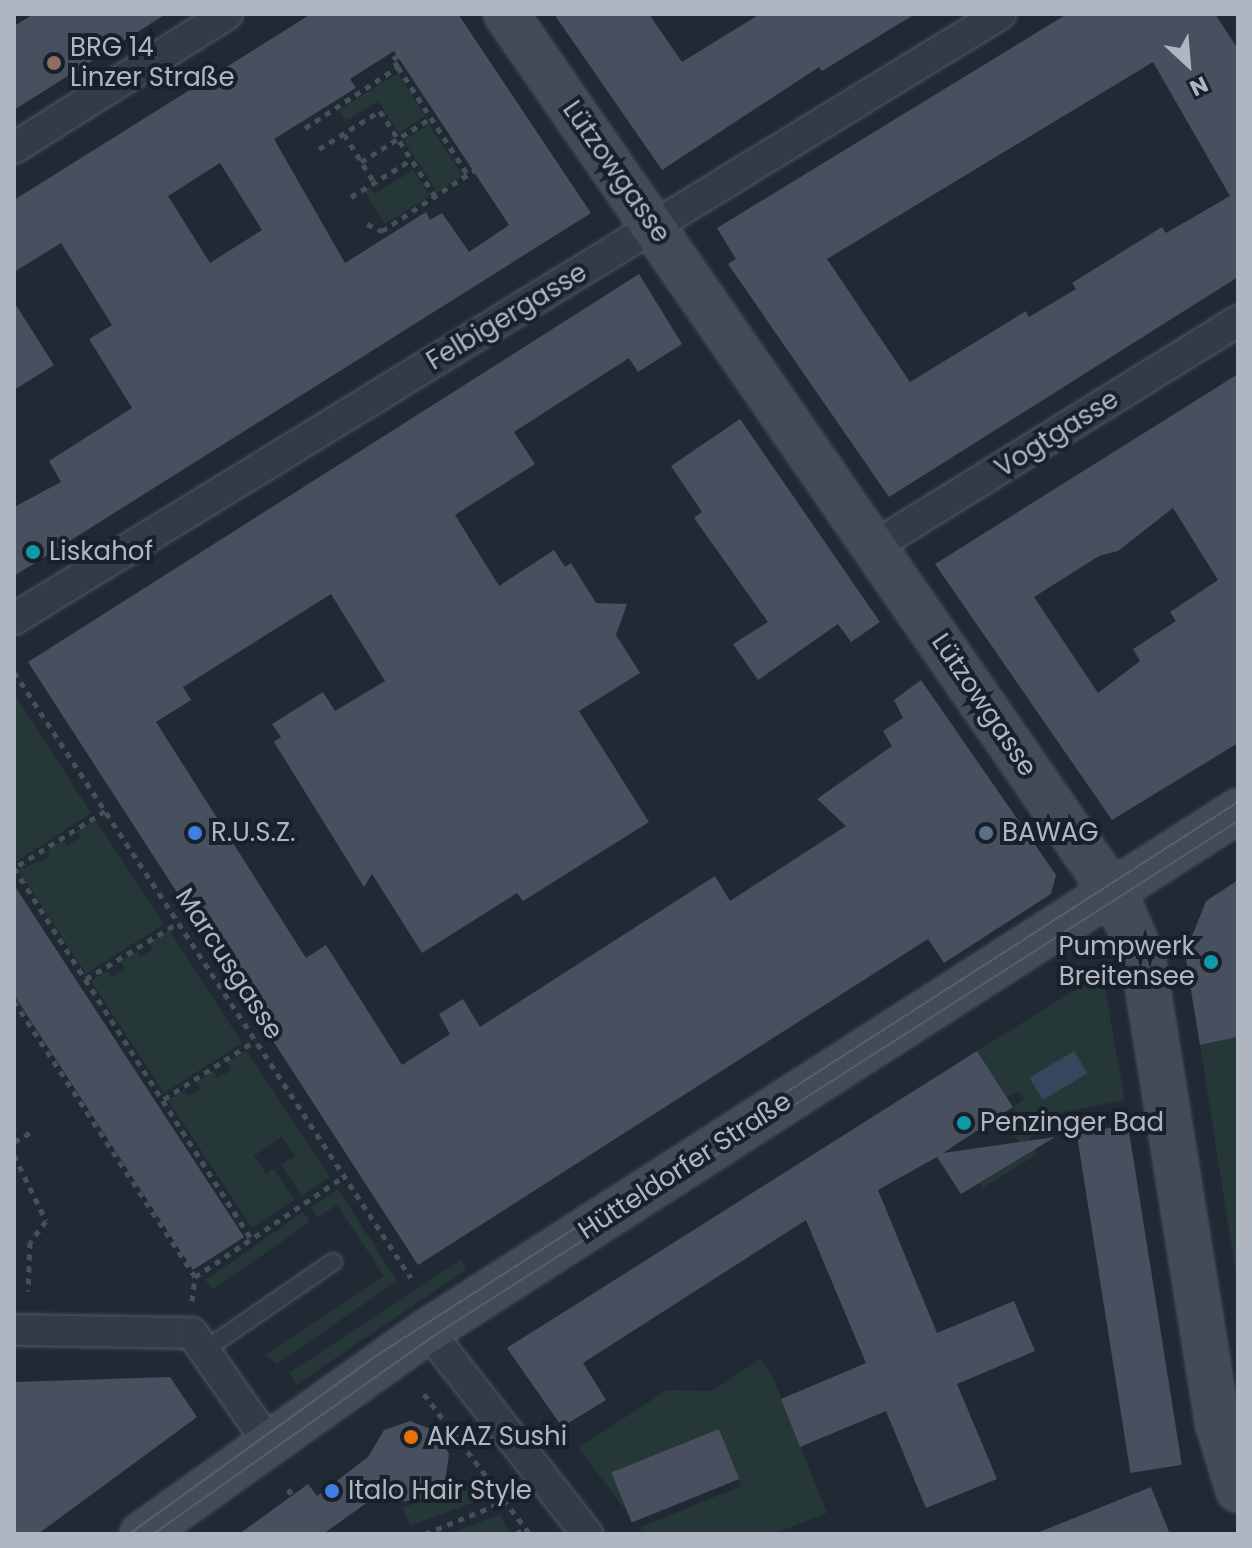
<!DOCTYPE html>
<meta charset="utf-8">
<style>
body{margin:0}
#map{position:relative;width:1252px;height:1548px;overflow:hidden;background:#212935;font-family:Poppins,sans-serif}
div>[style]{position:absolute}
.green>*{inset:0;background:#263738;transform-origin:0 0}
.water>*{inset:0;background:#38465d;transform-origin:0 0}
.building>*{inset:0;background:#48505f;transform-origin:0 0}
.path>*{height:5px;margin-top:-2.5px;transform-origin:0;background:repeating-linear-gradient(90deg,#435256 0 6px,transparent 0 12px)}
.roads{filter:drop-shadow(0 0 2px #525963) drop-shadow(0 0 2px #525963)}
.lane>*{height:16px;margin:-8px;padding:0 8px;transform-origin:8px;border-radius:8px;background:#353b46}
.street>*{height:30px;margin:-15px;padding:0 15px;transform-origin:15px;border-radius:15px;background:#353b46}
.secondary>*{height:42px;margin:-21px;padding:0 21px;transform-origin:21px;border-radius:21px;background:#434a58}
.tram>*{height:2px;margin:-1px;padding:0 1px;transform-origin:1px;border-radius:1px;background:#575f6d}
.dots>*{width:22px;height:22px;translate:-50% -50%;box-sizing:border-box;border:4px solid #1a202a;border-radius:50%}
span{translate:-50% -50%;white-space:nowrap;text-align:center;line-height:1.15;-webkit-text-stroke:8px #1a202a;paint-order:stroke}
.poi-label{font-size:26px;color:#afb6c2}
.left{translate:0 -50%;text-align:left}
.right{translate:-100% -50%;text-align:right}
.street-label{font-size:26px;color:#afb6c2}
.frame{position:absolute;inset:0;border:16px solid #afb6c2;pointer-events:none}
.north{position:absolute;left:1148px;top:24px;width:80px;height:80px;-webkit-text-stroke:6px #1a202a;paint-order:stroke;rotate:154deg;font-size:22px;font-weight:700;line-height:32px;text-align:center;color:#afb6c2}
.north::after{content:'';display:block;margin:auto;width:28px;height:36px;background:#afb6c2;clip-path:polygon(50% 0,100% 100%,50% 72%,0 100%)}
</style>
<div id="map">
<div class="green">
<i style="clip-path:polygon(398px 73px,425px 116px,399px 133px,378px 101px,346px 121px,339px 110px)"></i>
<i style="left:429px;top:124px;width:62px;height:30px;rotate:57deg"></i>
<i style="clip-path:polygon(413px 170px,430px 196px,385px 224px,364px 190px,370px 187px,375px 194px)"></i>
<i style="clip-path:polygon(14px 693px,91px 813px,14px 863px)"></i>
<i style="clip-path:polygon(95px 819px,164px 924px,86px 974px,18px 870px,50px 857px,47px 851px,63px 840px,67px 846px,80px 838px,77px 831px)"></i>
<i style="clip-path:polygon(169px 930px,242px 1043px,164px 1093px,91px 981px,107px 971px,112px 977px,125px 968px,120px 962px,137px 951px,141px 957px,153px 949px,149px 942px)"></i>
<i style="clip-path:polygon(1088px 982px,1105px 989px,1125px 1100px,1064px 1112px,1029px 1139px,1037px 1154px,983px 1188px,980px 1183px,1029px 1153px,1007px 1127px,1020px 1119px,1013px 1107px,1024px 1099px,1018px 1091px,1007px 1097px,977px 1051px)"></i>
<i style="clip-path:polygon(1238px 1037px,1238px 1288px,1200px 1045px)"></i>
<i style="clip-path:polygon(246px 1050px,330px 1177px,302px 1196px,281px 1165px,295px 1156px,282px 1137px,254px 1156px,266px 1174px,274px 1169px,294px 1200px,252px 1228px,168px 1100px,184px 1090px,188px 1096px,201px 1088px,197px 1082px,213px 1071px,218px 1078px,231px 1070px,227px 1062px)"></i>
<i style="clip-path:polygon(338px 1189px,397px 1281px,277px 1364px,265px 1355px,384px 1276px,337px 1205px,318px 1217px,311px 1207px)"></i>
<i style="left:303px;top:1212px;width:12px;height:119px;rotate:55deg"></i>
<i style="clip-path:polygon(461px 1259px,466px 1270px,296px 1385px,289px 1373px)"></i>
<i style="clip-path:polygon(760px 1359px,772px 1375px,827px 1513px,773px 1534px,646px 1534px,639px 1528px,741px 1486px,720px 1430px,613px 1473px,629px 1514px,578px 1448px,667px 1390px,712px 1391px)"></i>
<i style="clip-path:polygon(472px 1483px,485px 1498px,410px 1526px,402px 1508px)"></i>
<i style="clip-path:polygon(500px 1514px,510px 1534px,450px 1534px)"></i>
</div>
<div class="water">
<i style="left:1074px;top:1051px;width:26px;height:52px;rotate:59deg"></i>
</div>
<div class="building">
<i style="clip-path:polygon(34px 14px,166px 14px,14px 110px,14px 26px)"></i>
<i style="clip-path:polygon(evenodd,311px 14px,458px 14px,591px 213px,14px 576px,14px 507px,61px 482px,49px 461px,132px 408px,89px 339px,112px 325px,61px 243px,14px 272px,14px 200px,311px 14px,394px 51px,509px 225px,469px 252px,442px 213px,430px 220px,426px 212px,345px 263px,274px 139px,356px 88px,350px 79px,394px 51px,311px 14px,220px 163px,262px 230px,210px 263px,168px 196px,220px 163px)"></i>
<i style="clip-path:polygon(554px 14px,649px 14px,682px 62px,760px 14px,915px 14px,822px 71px,819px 67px,662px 170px)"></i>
<i style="clip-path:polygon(evenodd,1067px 14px,1215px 14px,1238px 49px,1238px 277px,889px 497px,728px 264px,736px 259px,717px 228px,1067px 14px,1153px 62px,1230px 196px,1166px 233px,1162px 227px,1072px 283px,1076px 289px,1029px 317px,1026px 311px,910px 382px,827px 259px,1153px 62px)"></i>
<i style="clip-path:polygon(639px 274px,682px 344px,638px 372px,629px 358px,514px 432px,535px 464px,455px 515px,499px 586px,554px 550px,565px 567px,571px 563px,596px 603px,627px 604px,616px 635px,640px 673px,579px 711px,649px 822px,523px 901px,517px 893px,422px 953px,372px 874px,364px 887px,274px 742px,281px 737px,272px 724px,323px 692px,335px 711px,385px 681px,331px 594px,183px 687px,191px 700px,156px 722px,306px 958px,326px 945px,402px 1065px,450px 1034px,439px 1014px,463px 999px,480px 1027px,715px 876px,730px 901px,846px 826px,817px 799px,892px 746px,883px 731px,903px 718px,894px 700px,921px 680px,1056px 875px,1051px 894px,944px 963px,928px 939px,418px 1265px,28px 662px)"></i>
<i style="clip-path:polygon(14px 302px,54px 365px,14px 390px)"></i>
<i style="clip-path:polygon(evenodd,1238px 374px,1238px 743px,1112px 820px,935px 564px,1238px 374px,1173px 508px,1218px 580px,1170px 612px,1176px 621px,1133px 649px,1140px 661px,1098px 693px,1034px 597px,1099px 556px,1118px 551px,1173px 508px)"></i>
<i style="clip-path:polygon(740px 419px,880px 622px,851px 642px,838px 624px,758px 680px,733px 644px,768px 622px,694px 518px,702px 512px,671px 466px)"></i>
<i style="clip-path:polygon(1238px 880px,1238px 1037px,1200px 1045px,1185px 954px,1206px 901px)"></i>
<i style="clip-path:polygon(14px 885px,244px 1237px,193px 1270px,14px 995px)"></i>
<i style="clip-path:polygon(977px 1051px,1013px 1107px,943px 1153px,1055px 1137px,961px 1194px,937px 1157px,878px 1190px,937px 1333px,1014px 1301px,1035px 1351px,957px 1384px,997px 1479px,926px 1508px,886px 1411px,800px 1447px,781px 1399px,866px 1363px,806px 1220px,583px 1363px,606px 1400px,562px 1427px,507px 1348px)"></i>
<i style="left:1128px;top:1125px;width:344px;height:52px;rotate:81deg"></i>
<i style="clip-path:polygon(170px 1377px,197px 1417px,38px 1534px,14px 1534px,14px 1382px)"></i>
<i style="clip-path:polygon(410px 1421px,436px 1431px,449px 1454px,445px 1482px,427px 1498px,400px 1502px,382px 1492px,323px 1534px,239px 1534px,308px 1484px,317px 1496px,368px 1457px,384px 1430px)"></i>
<i style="left:719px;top:1429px;width:54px;height:116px;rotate:68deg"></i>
<i style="clip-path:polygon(1151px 1487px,1170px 1534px,1037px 1534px,1037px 1533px)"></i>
</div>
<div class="path">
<i style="left:398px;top:67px;width:9px;rotate:-122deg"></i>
<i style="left:393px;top:59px;width:17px;rotate:-33deg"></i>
<i style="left:305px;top:128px;width:111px;rotate:-33.3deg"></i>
<i style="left:398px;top:67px;width:129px;rotate:57.1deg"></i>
<i style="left:344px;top:134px;width:57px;rotate:58deg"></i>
<i style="left:319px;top:149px;width:72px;rotate:-31.9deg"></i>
<i style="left:380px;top:111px;width:101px;rotate:57.1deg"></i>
<i style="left:361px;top:162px;width:83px;rotate:-32.2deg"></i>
<i style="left:351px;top:197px;width:70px;rotate:-31.7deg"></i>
<i style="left:367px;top:224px;width:17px;rotate:25deg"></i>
<i style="left:382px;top:231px;width:118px;rotate:-33.3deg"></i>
<i style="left:14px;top:672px;width:724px;rotate:56.77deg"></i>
<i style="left:105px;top:811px;width:107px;rotate:147.9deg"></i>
<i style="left:14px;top:868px;width:439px;rotate:57.4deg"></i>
<i style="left:86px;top:979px;width:108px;rotate:-31.3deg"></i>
<i style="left:14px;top:1001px;width:330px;rotate:56.7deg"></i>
<i style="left:164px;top:1099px;width:108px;rotate:-32.5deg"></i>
<i style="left:14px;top:1142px;width:20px;rotate:-30deg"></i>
<i style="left:14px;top:1155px;width:73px;rotate:64.1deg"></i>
<i style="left:46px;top:1221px;width:26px;rotate:127deg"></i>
<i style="left:30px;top:1242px;width:49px;rotate:92.3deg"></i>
<i style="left:192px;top:1301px;width:24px;rotate:-83deg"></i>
<i style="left:195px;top:1277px;width:179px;rotate:-34deg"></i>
<i style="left:424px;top:1394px;width:176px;rotate:52.9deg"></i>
<i style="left:288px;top:1489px;width:7px;rotate:56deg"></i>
<i style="left:425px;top:1534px;width:87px;rotate:-22.2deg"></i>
<i style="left:516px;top:1534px;width:12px;rotate:-31deg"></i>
</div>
<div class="roads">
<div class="lane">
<i style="left:206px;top:1349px;width:154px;rotate:-34.4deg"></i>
</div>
<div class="street">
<i style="left:14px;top:148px;width:252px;rotate:-32.2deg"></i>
<i style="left:875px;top:546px;width:427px;rotate:-31.8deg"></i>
<i style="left:14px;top:619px;width:1157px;rotate:-31.53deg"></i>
<i style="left:14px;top:1330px;width:178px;rotate:1deg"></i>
<i style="left:192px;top:1333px;width:133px;rotate:55.1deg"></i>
<i style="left:428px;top:1331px;width:258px;rotate:51.9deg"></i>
</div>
<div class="secondary">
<i style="left:506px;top:14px;width:1075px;rotate:55.38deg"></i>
<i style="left:1117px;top:899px;width:64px;rotate:66.2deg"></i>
<i style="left:1143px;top:958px;width:472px;rotate:80.9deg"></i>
<i style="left:1218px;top:1424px;width:69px;rotate:73.1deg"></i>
<i style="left:142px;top:1534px;width:351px;rotate:-35.4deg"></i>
<i style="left:428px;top:1331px;width:963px;rotate:-32.7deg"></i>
</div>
</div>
<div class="tram">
<i style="left:129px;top:1534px;width:304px;rotate:-35.8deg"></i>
<i style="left:376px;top:1356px;width:1025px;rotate:-32.73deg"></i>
<i style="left:153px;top:1534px;width:342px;rotate:-35.2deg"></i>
<i style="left:432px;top:1337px;width:957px;rotate:-32.63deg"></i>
</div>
<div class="dots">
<i style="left:54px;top:63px;background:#8d6e63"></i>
<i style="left:33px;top:552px;background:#0f9aa8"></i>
<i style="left:195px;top:833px;background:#3f7fe0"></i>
<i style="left:986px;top:833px;background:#5c6f8a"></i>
<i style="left:1211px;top:962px;background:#0f9aa8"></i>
<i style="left:964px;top:1123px;background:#0f9aa8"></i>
<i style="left:411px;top:1437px;background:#e8710a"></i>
<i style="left:332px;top:1491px;background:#3f7fe0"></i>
</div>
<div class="poi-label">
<span class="left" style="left:70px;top:63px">BRG 14<br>Linzer Straße</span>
<span class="left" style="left:49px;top:552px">Liskahof</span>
<span class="left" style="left:211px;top:833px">R.U.S.Z.</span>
<span class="left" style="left:1002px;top:833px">BAWAG</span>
<span class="right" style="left:1195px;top:962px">Pumpwerk<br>Breitensee</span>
<span class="left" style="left:980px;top:1123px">Penzinger Bad</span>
<span class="left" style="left:427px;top:1437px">AKAZ Sushi</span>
<span class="left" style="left:348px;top:1491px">Italo Hair Style</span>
</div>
<div class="street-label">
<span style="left:616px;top:172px;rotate:55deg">Lützowgasse</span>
<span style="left:507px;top:317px;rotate:-31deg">Felbigergasse</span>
<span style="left:1057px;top:434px;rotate:-32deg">Vogtgasse</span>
<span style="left:984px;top:705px;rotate:56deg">Lützowgasse</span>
<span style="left:229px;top:964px;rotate:57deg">Marcusgasse</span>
<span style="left:685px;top:1166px;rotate:-33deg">Hütteldorfer Straße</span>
</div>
<div class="frame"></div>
<div class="north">N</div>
</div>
